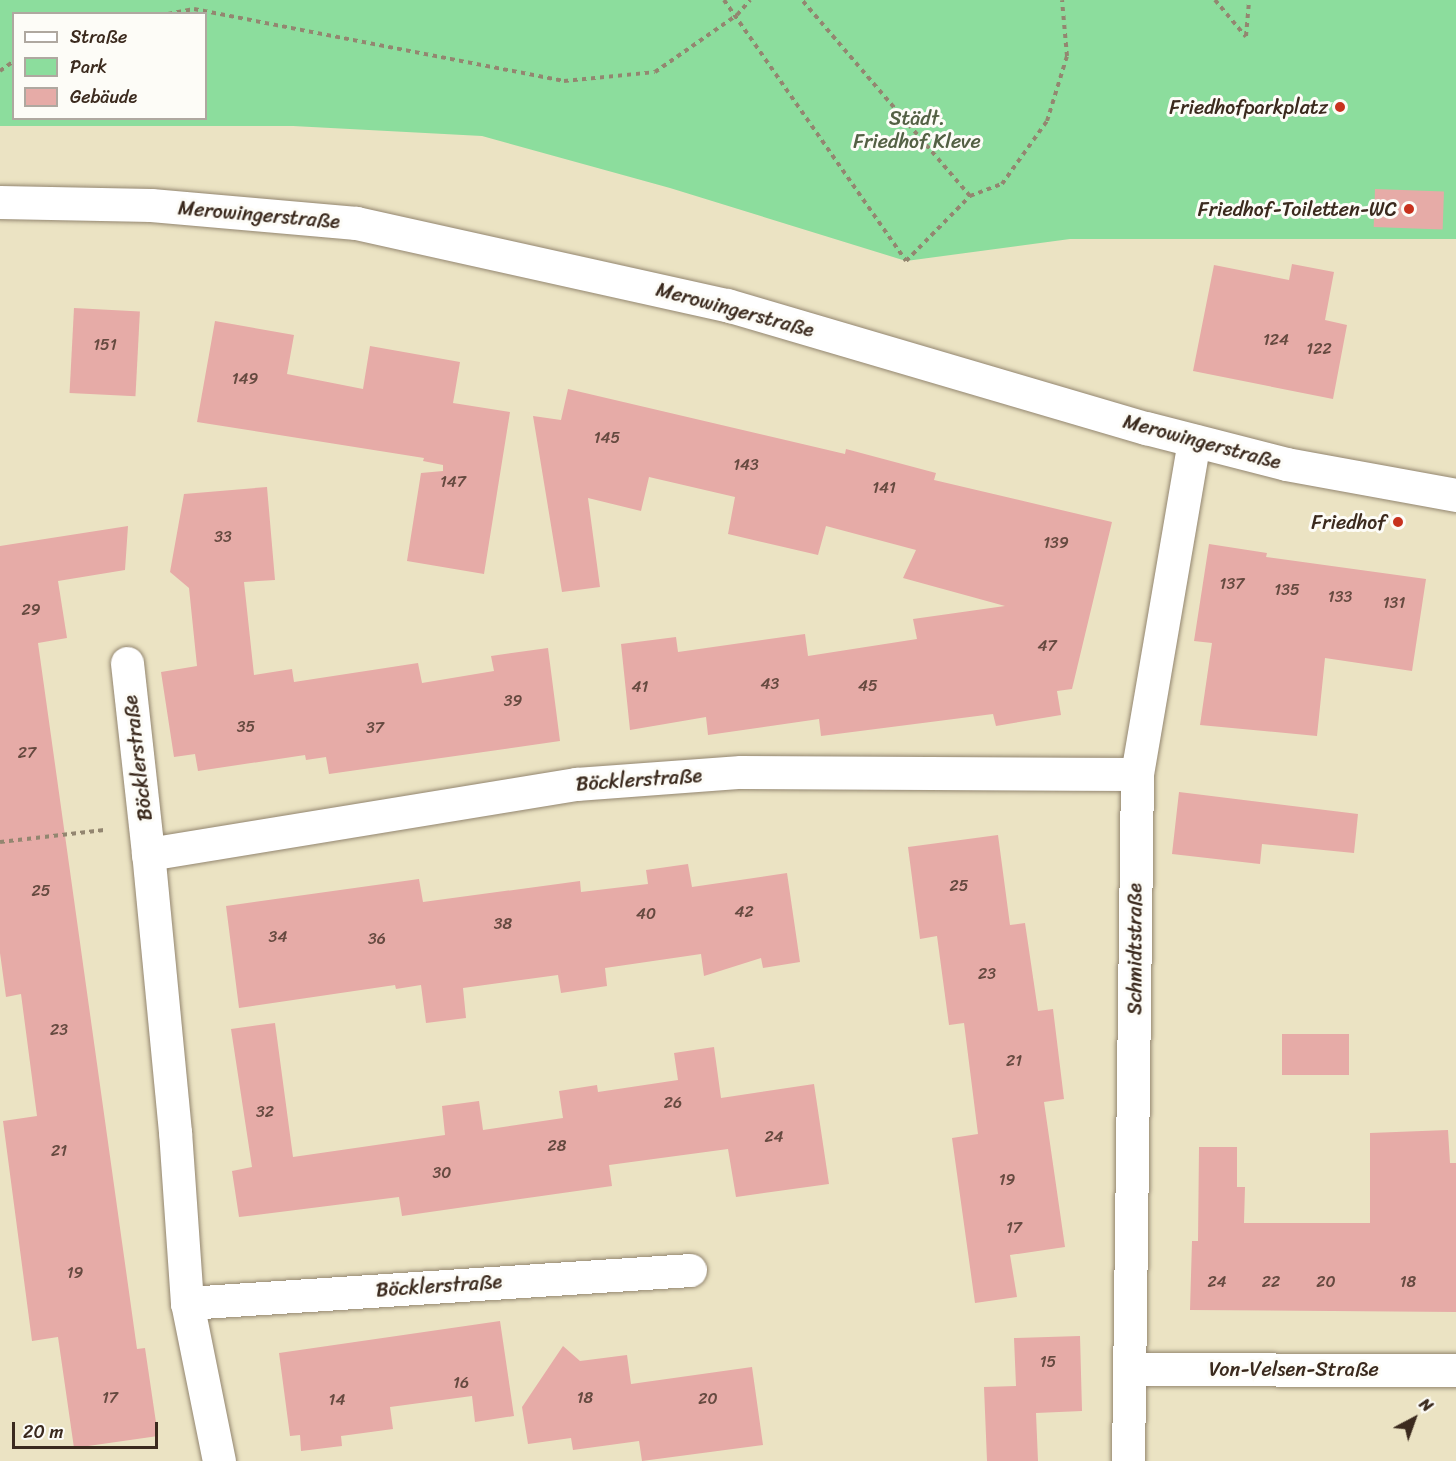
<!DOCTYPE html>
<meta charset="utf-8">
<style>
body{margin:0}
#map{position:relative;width:1456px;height:1461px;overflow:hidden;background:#ebe3c3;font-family:Sriracha,sans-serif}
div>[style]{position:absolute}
.green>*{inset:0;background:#8cdd9d}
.building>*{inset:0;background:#e6aba7;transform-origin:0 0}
.path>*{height:4px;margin-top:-2px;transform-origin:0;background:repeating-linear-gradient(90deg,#938670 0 4.5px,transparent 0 9px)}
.roads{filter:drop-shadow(0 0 2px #938670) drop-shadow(0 0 2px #938670)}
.street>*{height:33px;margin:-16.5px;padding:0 16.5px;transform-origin:16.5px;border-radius:16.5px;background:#fff}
.secondary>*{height:33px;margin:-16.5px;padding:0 16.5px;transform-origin:16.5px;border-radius:16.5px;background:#fff}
.dots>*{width:16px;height:16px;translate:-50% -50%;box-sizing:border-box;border:3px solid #fdfcf7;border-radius:50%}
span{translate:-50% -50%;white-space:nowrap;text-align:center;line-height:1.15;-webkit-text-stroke:6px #fdfcf7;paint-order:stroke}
.number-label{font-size:16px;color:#664a40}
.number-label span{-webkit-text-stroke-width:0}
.poi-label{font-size:20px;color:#3b2a1e}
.right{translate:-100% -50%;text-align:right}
.park-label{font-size:20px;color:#536044}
.street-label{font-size:20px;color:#3b2a1e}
.legend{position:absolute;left:12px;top:12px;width:195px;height:108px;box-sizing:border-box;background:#fdfcf7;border:2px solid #afa8a0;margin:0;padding:8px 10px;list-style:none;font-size:18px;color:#3b2a1e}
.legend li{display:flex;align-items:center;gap:12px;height:30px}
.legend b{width:30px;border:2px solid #afa8a0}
.north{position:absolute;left:1384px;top:1389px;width:60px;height:60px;-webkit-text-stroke:4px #fdfcf7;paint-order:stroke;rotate:41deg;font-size:16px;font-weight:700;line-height:24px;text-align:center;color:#3b2a1e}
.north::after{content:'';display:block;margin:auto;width:21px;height:27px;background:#3b2a1e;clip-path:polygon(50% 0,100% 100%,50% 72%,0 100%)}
.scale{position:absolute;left:12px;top:1422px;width:146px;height:27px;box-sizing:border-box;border:3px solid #3b2a1e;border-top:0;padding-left:8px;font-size:18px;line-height:21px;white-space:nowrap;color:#3b2a1e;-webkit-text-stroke:4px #fdfcf7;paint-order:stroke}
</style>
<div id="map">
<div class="green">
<i style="clip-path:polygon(evenodd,0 0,1456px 0,1456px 239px,1070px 239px,906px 261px,670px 188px,482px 136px,293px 126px,0 126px,0 0,14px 14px,206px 14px,206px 118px,14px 118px,14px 14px)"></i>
</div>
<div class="building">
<i style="left:1375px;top:189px;width:69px;height:38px;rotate:2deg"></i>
<i style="clip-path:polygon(1292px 264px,1334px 272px,1325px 320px,1347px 325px,1333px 399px,1193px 371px,1214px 265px,1289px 280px)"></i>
<i style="left:74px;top:308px;width:66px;height:85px;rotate:3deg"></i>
<i style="clip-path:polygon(215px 321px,294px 335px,287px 374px,363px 389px,370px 346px,460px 362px,453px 403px,510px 412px,484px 574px,407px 561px,421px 473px,443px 471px,443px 465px,423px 461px,424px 458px,197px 422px)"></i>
<i style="clip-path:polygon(568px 389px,845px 454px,846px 449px,936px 473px,934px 480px,1112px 522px,1072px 689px,1057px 691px,1061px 715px,996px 726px,993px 714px,821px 736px,819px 719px,708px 735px,706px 717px,630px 730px,621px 644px,676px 637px,678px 652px,805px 634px,808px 656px,917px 639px,913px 619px,1005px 606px,903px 578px,916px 550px,826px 526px,818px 555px,728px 534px,735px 497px,649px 477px,641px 511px,588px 498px,600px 587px,562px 592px,533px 416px,561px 420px)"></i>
<i style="clip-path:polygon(267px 487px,275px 580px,244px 582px,254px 675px,292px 669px,294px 682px,418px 663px,422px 683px,494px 671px,491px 656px,548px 648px,560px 741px,329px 774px,326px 757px,306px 760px,305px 755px,198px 771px,195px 754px,174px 757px,161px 672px,197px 666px,189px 588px,170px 572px,184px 494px)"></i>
<i style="clip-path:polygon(128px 526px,125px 570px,58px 581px,67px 638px,38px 643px,137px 1349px,145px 1348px,158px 1436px,74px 1448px,58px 1337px,32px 1341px,3px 1121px,37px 1116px,21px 994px,6px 997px,0 953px,0 546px)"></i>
<i style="clip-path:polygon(1209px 544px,1267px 553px,1266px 557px,1426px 579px,1412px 671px,1325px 658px,1317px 736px,1200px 725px,1212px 643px,1194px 641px)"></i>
<i style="clip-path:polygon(1179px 792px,1358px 814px,1354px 853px,1262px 844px,1260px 864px,1172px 854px)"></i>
<i style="clip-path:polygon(998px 835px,1010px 925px,1025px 923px,1038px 1011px,1053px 1009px,1064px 1099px,1044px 1102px,1065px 1247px,1010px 1255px,1017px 1297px,975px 1303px,952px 1138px,978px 1134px,964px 1023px,949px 1025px,937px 936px,920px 939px,908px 847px)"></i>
<i style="clip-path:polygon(688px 864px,692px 887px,787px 873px,800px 962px,763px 968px,761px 958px,704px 976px,701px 954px,605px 968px,607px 986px,561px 993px,558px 975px,463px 988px,466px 1018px,426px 1023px,421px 985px,396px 989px,395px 985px,239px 1008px,226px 906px,419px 879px,423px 902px,580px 881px,581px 892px,648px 884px,646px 870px)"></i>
<i style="clip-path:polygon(275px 1023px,293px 1157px,445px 1135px,442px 1106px,479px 1101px,483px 1130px,563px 1118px,559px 1091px,597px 1085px,598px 1092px,678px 1080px,674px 1053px,714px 1047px,721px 1098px,814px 1084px,829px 1184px,736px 1197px,728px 1149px,609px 1165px,612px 1186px,402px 1216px,399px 1197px,239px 1217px,232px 1171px,252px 1167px,231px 1029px)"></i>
<i style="left:1282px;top:1034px;width:67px;height:41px"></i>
<i style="clip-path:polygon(1448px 1130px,1450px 1163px,1456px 1163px,1456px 1312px,1190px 1310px,1192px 1241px,1198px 1241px,1199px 1147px,1237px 1147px,1237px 1187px,1245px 1187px,1244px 1223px,1370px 1223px,1370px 1133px)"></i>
<i style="clip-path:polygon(500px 1321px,514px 1416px,475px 1422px,472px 1396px,390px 1407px,393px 1429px,341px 1436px,342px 1446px,301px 1451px,300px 1435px,290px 1436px,279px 1353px)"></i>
<i style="clip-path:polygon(1080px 1336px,1082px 1411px,1036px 1413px,1038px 1461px,987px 1461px,984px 1387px,1016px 1386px,1014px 1338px)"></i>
<i style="clip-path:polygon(563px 1346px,580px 1361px,627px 1355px,631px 1384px,752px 1367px,763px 1445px,642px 1461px,639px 1441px,573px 1450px,571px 1438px,528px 1444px,522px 1407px)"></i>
</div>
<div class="path">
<i style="left:724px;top:0;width:318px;rotate:55.1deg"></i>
<i style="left:906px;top:261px;width:91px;rotate:-45.4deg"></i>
<i style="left:970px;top:196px;width:258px;rotate:-130.6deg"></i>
<i style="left:1215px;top:0;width:48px;rotate:50deg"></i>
<i style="left:168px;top:14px;width:26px;rotate:-11deg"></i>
<i style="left:194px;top:9px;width:377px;rotate:11deg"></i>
<i style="left:564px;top:81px;width:91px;rotate:-5.6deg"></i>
<i style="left:655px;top:72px;width:100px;rotate:-34.8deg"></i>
<i style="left:737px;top:15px;width:20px;rotate:-49deg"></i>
<i style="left:1246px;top:36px;width:36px;rotate:-85deg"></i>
<i style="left:0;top:71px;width:17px;rotate:-36deg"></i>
<i style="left:970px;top:196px;width:34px;rotate:-21deg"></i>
<i style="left:1002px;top:184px;width:77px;rotate:-54.5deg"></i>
<i style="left:1047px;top:121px;width:68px;rotate:-72.9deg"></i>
<i style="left:1067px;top:56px;width:56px;rotate:-95.1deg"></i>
<i style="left:0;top:842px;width:105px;rotate:-6.6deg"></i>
</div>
<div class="roads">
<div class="street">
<i style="left:127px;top:663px;width:192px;rotate:83.7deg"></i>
<i style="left:187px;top:1303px;width:504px;rotate:-3.75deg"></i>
<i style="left:1131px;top:1369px;width:325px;rotate:0.2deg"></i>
<i style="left:219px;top:1461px;width:161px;rotate:-101.4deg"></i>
<i style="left:187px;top:1303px;width:171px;rotate:-94deg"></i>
<i style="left:175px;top:1132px;width:279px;rotate:-95.5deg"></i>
<i style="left:148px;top:854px;width:434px;rotate:-9.3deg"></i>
<i style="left:576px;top:784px;width:165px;rotate:-4.2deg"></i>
<i style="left:741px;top:772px;width:396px;rotate:0.3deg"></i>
<i style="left:1128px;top:1461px;width:687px;rotate:-89.25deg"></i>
<i style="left:1137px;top:774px;width:338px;rotate:-80.3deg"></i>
</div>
<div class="secondary">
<i style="left:0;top:202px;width:151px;rotate:1.1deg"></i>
<i style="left:151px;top:205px;width:206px;rotate:5deg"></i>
<i style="left:356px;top:223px;width:380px;rotate:12.5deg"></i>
<i style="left:727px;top:305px;width:437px;rotate:16.4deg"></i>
<i style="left:1146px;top:428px;width:145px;rotate:14.4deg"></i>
<i style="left:1286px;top:464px;width:173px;rotate:10.3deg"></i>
</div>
</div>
<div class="dots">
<i style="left:1340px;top:107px;background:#c8321e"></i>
<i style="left:1409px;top:209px;background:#c8321e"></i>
<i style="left:1398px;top:522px;background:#c8321e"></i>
</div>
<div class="number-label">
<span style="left:1276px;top:340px">124</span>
<span style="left:105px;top:345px">151</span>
<span style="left:1319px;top:349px">122</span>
<span style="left:245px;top:379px">149</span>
<span style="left:607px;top:438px">145</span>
<span style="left:746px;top:465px">143</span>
<span style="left:453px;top:482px">147</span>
<span style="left:884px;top:488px">141</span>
<span style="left:223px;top:537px">33</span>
<span style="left:1056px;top:543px">139</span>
<span style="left:1232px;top:584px">137</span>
<span style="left:1287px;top:590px">135</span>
<span style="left:1340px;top:597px">133</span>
<span style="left:1394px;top:603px">131</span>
<span style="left:31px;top:610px">29</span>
<span style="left:1047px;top:646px">47</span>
<span style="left:770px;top:684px">43</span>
<span style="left:868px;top:686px">45</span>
<span style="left:640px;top:687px">41</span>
<span style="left:513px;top:701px">39</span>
<span style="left:246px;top:727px">35</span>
<span style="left:375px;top:728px">37</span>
<span style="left:27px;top:753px">27</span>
<span style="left:959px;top:886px">25</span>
<span style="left:41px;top:891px">25</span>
<span style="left:744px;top:912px">42</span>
<span style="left:646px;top:914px">40</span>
<span style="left:503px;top:924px">38</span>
<span style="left:278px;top:937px">34</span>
<span style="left:377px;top:939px">36</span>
<span style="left:987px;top:974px">23</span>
<span style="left:59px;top:1030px">23</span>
<span style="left:1014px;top:1061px">21</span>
<span style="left:673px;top:1103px">26</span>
<span style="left:265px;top:1112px">32</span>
<span style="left:774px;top:1137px">24</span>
<span style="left:557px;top:1146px">28</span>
<span style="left:59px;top:1151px">21</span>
<span style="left:442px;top:1173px">30</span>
<span style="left:1007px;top:1180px">19</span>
<span style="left:1014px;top:1228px">17</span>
<span style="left:75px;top:1273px">19</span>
<span style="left:1217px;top:1282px">24</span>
<span style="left:1271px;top:1282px">22</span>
<span style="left:1326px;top:1282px">20</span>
<span style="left:1408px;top:1282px">18</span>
<span style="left:1048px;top:1362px">15</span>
<span style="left:461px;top:1383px">16</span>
<span style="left:110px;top:1398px">17</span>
<span style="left:585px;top:1398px">18</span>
<span style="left:708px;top:1399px">20</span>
<span style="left:337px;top:1400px">14</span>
</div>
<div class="poi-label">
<span class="right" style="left:1328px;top:107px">Friedhofparkplatz</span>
<span class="right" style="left:1397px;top:209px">Friedhof-Toiletten-WC</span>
<span class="right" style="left:1386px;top:522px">Friedhof</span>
</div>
<div class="park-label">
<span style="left:917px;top:130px">Städt.<br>Friedhof Kleve</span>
</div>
<div class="street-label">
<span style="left:259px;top:215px;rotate:5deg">Merowingerstraße</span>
<span style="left:735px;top:310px;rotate:15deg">Merowingerstraße</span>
<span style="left:1202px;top:442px;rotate:15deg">Merowingerstraße</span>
<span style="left:138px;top:758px;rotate:-97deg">Böcklerstraße</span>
<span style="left:639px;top:780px;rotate:-4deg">Böcklerstraße</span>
<span style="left:1135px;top:949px;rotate:-90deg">Schmidtstraße</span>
<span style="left:439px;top:1286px;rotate:-4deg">Böcklerstraße</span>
<span style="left:1294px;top:1369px">Von-Velsen-Straße</span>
</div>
<ul class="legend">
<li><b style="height:8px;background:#fff"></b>Straße</li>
<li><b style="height:16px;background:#8cdd9d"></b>Park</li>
<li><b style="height:16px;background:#e6aba7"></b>Gebäude</li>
</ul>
<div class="north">N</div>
<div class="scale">20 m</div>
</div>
